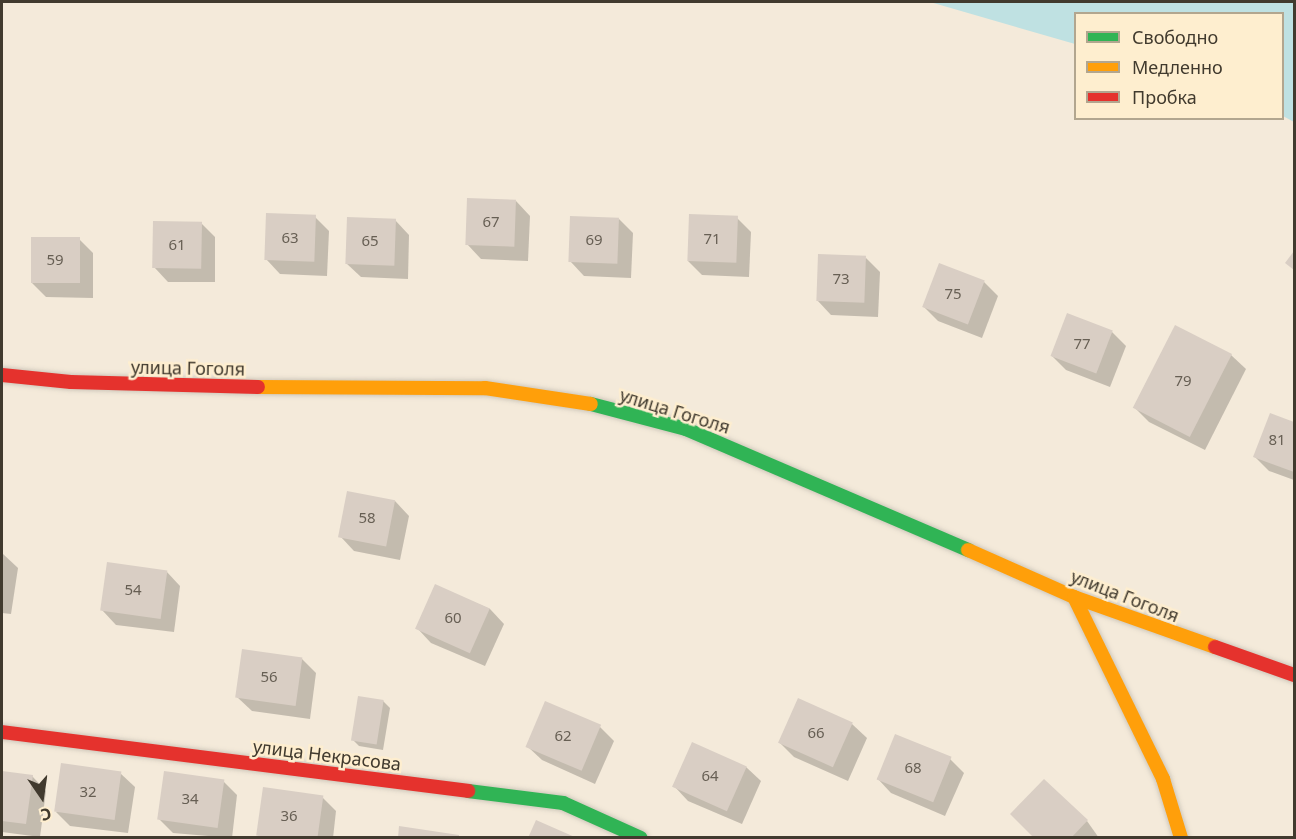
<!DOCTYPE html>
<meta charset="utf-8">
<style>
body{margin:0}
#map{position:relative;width:1296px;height:839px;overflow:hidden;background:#f4eada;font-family:"Noto Sans",sans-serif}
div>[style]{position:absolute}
.water>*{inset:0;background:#bfe1e2}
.shadow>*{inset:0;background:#0003}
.building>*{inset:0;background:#d9cec4;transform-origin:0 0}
.roads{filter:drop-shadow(0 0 2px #cfc8bb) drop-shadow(0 0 2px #cfc8bb)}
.fast>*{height:14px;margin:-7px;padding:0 7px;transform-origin:7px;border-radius:7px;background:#30b455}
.slow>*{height:14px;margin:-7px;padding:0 7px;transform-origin:7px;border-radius:7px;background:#ff9f0a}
.jam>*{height:14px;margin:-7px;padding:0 7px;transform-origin:7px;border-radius:7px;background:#e5322d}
span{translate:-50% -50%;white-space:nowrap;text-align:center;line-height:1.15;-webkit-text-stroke:5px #feeecf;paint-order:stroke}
.number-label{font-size:15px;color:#675f54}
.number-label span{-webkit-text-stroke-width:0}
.street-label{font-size:18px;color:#413a2e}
.frame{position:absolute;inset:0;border:3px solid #413a2e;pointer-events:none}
.legend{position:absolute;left:1074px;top:12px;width:210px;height:108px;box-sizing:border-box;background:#feeecf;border:2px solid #b2a68f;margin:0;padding:8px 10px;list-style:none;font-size:18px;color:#413a2e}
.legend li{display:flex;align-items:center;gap:12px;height:30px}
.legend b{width:30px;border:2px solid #b2a68f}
.north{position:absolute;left:12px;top:767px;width:60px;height:60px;-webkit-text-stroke:4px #feeecf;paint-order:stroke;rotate:167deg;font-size:16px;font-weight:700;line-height:24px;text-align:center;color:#413a2e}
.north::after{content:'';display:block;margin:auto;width:21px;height:27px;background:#413a2e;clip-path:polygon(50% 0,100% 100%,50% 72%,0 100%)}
</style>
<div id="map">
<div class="water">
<i style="clip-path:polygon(930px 2px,1294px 2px,1294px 122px,1283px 116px,1282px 14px,1076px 14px,1075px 44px)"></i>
</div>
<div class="shadow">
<i style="clip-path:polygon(516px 201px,530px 216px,528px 261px,481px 259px,467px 244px)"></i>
<i style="clip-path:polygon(315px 217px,329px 231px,327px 276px,280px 274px,266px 259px)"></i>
<i style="clip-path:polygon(737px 218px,751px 232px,749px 277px,702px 275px,688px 261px)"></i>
<i style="clip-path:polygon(619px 219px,633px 233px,631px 278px,584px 276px,570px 261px)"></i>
<i style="clip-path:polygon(395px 220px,409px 235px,408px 279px,361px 277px,346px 263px)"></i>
<i style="clip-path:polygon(201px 223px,215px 237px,215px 282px,168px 282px,154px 267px)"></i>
<i style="clip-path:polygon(79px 239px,93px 253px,93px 298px,46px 297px,32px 283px)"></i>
<i style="clip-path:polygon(866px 258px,880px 272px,878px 317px,831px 315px,817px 300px)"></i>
<i style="clip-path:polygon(984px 282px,998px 296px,982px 338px,938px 321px,924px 307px)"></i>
<i style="clip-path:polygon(1176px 327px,1231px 355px,1246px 369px,1205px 450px,1149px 422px,1135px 408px)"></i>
<i style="clip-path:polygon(1112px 332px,1126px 346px,1110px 387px,1066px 370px,1052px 356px)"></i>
<i style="clip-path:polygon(1271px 415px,1294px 424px,1294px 480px,1269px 471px,1255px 457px)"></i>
<i style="clip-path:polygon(395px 501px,409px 516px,400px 560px,354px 551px,340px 536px)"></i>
<i style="clip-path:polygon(2px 553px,18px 568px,11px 614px,2px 613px)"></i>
<i style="clip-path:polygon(166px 571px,180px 586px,174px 632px,116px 625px,102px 610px)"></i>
<i style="clip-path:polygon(436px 586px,490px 609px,504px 624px,485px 666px,431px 643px,417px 628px)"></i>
<i style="clip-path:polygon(302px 659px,316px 673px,310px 719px,252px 711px,237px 697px)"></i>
<i style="clip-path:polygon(383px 701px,390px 708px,383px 750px,359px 746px,352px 739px)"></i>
<i style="clip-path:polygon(852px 724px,867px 738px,848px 781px,794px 757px,780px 743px)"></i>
<i style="clip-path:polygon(600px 727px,614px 741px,595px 784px,542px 760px,527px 746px)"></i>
<i style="clip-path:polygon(950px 759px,964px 773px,945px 816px,891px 793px,877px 778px)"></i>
<i style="clip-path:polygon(746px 767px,761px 781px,742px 824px,688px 801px,674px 786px)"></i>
<i style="clip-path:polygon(2px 772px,32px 776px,46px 791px,40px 837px,2px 832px)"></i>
<i style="clip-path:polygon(120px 773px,135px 787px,128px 833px,70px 826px,56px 812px)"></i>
<i style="clip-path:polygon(223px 781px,237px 795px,232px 838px,173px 833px,159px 819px)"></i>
<i style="clip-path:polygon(322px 797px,336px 811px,333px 838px,258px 836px)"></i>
<i style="clip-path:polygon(1087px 821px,1099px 838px,1036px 838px)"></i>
</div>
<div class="building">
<i style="left:467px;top:198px;width:49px;height:47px;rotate:2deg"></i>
<i style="left:266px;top:213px;width:50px;height:47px;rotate:2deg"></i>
<i style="left:689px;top:214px;width:49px;height:47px;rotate:2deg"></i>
<i style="left:570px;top:216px;width:49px;height:46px;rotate:2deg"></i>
<i style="left:347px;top:217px;width:49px;height:47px;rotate:2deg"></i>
<i style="left:153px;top:221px;width:49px;height:47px;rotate:1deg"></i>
<i style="left:31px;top:237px;width:49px;height:46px"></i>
<i style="clip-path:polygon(1294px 251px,1294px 270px,1285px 263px)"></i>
<i style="left:818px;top:254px;width:48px;height:47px;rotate:2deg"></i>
<i style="left:939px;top:263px;width:49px;height:47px;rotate:21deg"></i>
<i style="left:1067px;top:313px;width:49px;height:46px;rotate:21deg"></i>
<i style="left:1175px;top:325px;width:64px;height:93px;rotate:27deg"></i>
<i style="clip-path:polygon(1270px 413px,1294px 422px,1294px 472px,1253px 457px)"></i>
<i style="left:347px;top:491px;width:49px;height:47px;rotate:11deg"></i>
<i style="left:107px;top:562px;width:61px;height:49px;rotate:8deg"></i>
<i style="left:435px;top:584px;width:60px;height:49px;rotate:24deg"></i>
<i style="left:242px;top:649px;width:61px;height:49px;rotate:8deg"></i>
<i style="left:358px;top:696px;width:26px;height:45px;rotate:9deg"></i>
<i style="left:798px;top:698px;width:60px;height:49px;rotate:24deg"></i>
<i style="left:545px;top:701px;width:61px;height:50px;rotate:23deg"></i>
<i style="left:895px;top:734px;width:61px;height:49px;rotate:22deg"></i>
<i style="left:692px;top:742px;width:60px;height:49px;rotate:24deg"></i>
<i style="left:61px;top:763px;width:61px;height:49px;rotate:8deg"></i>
<i style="clip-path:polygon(2px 771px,33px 775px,26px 824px,2px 821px)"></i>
<i style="left:164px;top:771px;width:61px;height:49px;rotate:8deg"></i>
<i style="clip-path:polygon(1044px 779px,1088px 820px,1071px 838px,1034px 838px,1010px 814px)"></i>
<i style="left:263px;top:787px;width:61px;height:49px;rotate:8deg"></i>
<i style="clip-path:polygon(536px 820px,577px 838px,528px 838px)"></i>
<i style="clip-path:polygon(399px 826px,459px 835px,459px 838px,398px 838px)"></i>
</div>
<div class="roads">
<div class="fast">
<i style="left:591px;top:404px;width:98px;rotate:14.7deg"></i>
<i style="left:686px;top:429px;width:307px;rotate:23.2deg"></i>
<i style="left:468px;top:791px;width:96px;rotate:7.2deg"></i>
<i style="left:563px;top:803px;width:85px;rotate:24.2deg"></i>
</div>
<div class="slow">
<i style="left:258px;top:387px;width:227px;rotate:0.3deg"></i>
<i style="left:485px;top:388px;width:107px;rotate:8.6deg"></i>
<i style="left:968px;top:550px;width:116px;rotate:23.9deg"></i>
<i style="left:1074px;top:597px;width:150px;rotate:19.5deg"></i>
<i style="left:1074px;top:597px;width:203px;rotate:63.9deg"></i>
<i style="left:1163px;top:779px;width:62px;rotate:73deg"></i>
</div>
<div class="jam">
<i style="left:2px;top:375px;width:69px;rotate:5.8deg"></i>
<i style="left:71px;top:382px;width:187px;rotate:1.5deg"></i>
<i style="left:1215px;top:647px;width:84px;rotate:19.5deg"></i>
<i style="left:2px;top:732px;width:470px;rotate:7.2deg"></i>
</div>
</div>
<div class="number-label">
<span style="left:491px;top:222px">67</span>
<span style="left:290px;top:238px">63</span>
<span style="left:712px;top:239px">71</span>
<span style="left:594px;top:240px">69</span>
<span style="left:370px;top:241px">65</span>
<span style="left:177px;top:245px">61</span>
<span style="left:55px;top:260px">59</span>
<span style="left:841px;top:279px">73</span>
<span style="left:953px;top:294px">75</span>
<span style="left:1082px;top:344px">77</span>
<span style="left:1183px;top:381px">79</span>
<span style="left:1277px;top:440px">81</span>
<span style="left:367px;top:518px">58</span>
<span style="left:133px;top:590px">54</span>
<span style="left:453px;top:618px">60</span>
<span style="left:269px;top:677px">56</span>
<span style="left:816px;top:733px">66</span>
<span style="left:563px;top:736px">62</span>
<span style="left:913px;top:768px">68</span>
<span style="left:710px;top:776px">64</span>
<span style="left:88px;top:792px">32</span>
<span style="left:190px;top:799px">34</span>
<span style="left:289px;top:816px">36</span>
</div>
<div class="street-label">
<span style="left:188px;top:368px;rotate:1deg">улица Гоголя</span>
<span style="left:675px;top:411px;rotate:17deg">улица Гоголя</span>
<span style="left:1125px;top:596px;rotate:21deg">улица Гоголя</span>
<span style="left:327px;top:755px;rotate:7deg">улица Некрасова</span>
</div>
<div class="frame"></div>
<ul class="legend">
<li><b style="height:8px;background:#30b455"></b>Свободно</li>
<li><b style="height:8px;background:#ff9f0a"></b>Медленно</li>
<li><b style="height:8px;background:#e5322d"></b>Пробка</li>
</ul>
<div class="north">С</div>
</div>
